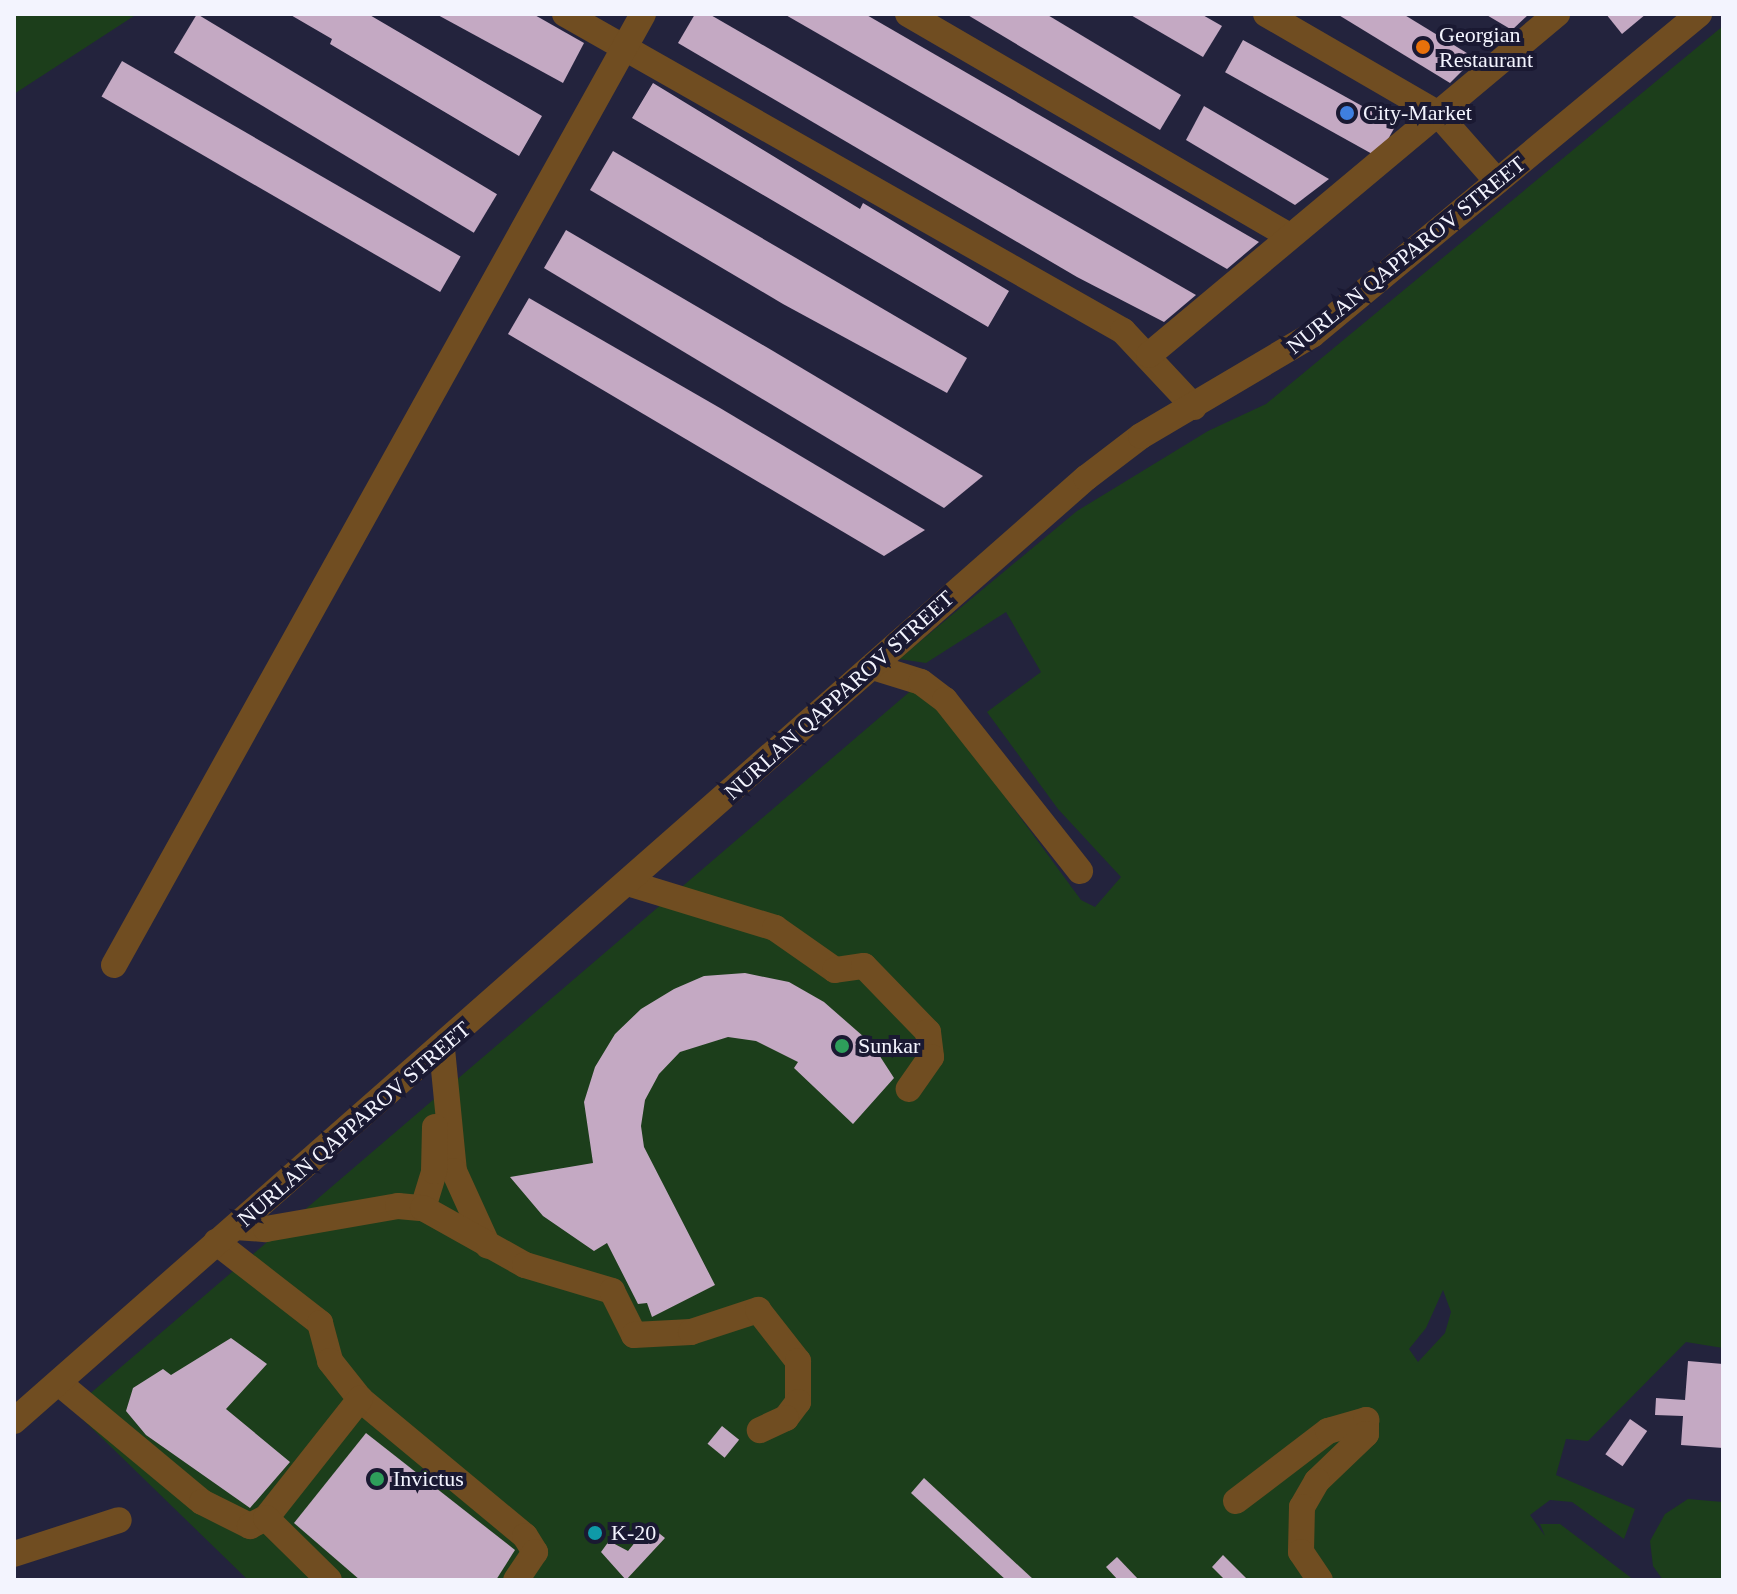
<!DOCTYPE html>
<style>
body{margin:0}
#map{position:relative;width:1737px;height:1594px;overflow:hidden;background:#23233d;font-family:Georgia,serif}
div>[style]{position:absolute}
.green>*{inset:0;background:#1c3e1b}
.building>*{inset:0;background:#c4a9c3;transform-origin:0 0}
.minor>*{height:26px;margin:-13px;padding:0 13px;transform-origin:13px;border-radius:13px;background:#704d21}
.dots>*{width:22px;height:22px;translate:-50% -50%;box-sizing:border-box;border:4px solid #1a1932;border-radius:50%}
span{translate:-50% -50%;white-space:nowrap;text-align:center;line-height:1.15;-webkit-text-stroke:8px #1a1932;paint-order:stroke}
.poi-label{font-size:22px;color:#f3f4fe}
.left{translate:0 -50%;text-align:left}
.street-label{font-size:22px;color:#f3f4fe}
.frame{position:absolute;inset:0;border:16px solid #f3f4fe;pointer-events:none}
</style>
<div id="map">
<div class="green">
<i style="clip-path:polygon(14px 14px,137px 14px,14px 94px)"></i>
<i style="clip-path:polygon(evenodd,1723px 26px,1723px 1348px,1686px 1342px,1588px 1441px,1566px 1439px,1556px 1475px,1635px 1509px,1624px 1539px,1572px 1502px,1550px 1500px,1530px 1515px,1545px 1536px,1540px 1524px,1560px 1524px,1634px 1580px,248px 1580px,72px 1409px,921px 682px,1081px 900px,1095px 907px,1121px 877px,1058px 809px,987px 712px,1041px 672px,1006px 612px,926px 663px,899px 659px,1077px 511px,1208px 431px,1266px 404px,1723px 26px,1443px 1290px,1451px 1312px,1445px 1333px,1418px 1362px,1409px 1349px,1426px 1328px,1443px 1290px)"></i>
<i style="clip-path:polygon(1688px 1499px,1723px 1502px,1723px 1580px,1663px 1580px,1653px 1566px,1650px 1541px,1665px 1514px)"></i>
</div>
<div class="building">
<i style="left:197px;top:14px;width:350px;height:45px;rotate:31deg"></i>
<i style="clip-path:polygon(289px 14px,368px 14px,542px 116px,519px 156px,330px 44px,332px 39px)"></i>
<i style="clip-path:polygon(436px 14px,533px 14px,584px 43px,563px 83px)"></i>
<i style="clip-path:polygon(695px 14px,709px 14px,1196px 295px,1164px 322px,1077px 277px,678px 43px)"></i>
<i style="clip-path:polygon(784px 14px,865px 14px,1259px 242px,1227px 269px)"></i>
<i style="clip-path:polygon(966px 14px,1046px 14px,1181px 95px,1160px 130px)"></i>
<i style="clip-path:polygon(1129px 14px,1201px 14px,1222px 26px,1203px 57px)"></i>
<i style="clip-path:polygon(1337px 14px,1403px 14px,1475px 58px,1450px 83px)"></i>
<i style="clip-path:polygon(1485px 14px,1529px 14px,1512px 30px)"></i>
<i style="clip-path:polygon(1606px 14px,1646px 14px,1622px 34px)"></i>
<i style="left:1243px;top:40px;width:175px;height:37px;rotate:29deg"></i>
<i style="left:122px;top:61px;width:391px;height:41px;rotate:30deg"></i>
<i style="clip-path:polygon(653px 83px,860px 209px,863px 203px,1009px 291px,988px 327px,632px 118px)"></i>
<i style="clip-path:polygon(1204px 106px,1329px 179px,1295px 205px,1186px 140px)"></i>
<i style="clip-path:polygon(613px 151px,967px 358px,947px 393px,783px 304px,590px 190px)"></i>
<i style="clip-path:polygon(566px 230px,768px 348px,983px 476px,944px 508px,544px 268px)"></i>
<i style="clip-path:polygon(529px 298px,720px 408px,925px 530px,884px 556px,508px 334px)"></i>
<i style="clip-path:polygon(745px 973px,789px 982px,824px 1002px,872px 1044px,894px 1078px,853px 1124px,794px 1068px,798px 1062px,756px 1041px,728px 1037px,680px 1052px,659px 1074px,645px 1100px,641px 1126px,644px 1147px,715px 1285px,652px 1317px,647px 1303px,638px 1304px,607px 1243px,594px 1251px,543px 1216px,510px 1177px,593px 1163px,584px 1102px,595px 1067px,615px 1034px,641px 1009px,674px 989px,704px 976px)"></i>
<i style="clip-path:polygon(231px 1338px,267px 1364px,226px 1409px,290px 1462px,250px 1508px,146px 1435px,126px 1411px,133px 1388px,163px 1369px,171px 1375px)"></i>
<i style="clip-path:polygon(1688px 1361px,1723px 1364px,1723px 1448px,1681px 1445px,1683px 1416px,1655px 1415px,1656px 1398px,1685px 1400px)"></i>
<i style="left:1630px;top:1419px;width:21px;height:43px;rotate:35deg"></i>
<i style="left:722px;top:1426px;width:22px;height:23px;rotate:39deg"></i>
<i style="clip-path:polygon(366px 1433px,515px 1550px,496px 1580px,360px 1580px,294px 1523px)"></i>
<i style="clip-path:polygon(924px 1478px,1034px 1580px,1006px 1580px,911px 1493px)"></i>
<i style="clip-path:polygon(649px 1525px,665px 1538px,626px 1580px,601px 1552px,609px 1541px,628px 1551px)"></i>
<i style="clip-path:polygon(1223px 1555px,1248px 1580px,1225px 1580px,1212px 1567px)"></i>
<i style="clip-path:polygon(1117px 1557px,1139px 1580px,1118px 1580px,1106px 1567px)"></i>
</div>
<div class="minor">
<i style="left:565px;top:14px;width:642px;rotate:29.6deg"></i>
<i style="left:1123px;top:331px;width:104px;rotate:46.9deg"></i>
<i style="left:908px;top:14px;width:442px;rotate:30.2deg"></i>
<i style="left:1266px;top:14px;width:198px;rotate:30.1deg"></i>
<i style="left:1437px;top:113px;width:91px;rotate:48.6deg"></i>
<i style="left:1149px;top:355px;width:532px;rotate:-39.89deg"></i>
<i style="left:873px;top:667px;width:50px;rotate:17.4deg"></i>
<i style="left:921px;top:682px;width:30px;rotate:37deg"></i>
<i style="left:945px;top:700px;width:218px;rotate:51.7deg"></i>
<i style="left:628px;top:883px;width:154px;rotate:17deg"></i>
<i style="left:775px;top:928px;width:73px;rotate:35deg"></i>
<i style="left:835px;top:970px;width:29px;rotate:-8deg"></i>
<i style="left:864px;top:966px;width:92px;rotate:45.9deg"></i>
<i style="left:928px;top:1032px;width:25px;rotate:83deg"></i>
<i style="left:931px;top:1057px;width:39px;rotate:125deg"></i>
<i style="left:114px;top:965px;width:1088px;rotate:-60.91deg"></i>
<i style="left:442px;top:1049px;width:123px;rotate:84.4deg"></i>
<i style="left:454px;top:1171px;width:82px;rotate:65.6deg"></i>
<i style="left:423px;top:1208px;width:39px;rotate:-73deg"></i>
<i style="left:434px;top:1171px;width:44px;rotate:-88.7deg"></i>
<i style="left:235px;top:1227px;width:31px;rotate:4deg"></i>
<i style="left:266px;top:1229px;width:134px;rotate:-9.9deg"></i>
<i style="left:398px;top:1206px;width:25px;rotate:5deg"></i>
<i style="left:423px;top:1208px;width:117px;rotate:29.2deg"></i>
<i style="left:525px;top:1265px;width:91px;rotate:16.6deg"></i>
<i style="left:612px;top:1291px;width:49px;rotate:63.4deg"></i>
<i style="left:634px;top:1335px;width:57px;rotate:-3deg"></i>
<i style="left:691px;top:1332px;width:71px;rotate:-18.2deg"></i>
<i style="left:758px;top:1310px;width:65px;rotate:51.9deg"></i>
<i style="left:798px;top:1361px;width:41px;rotate:90deg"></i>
<i style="left:798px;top:1402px;width:20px;rotate:127deg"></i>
<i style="left:786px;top:1418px;width:29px;rotate:155deg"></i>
<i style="left:216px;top:1242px;width:132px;rotate:37.9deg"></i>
<i style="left:320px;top:1323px;width:39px;rotate:75deg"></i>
<i style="left:330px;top:1361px;width:48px;rotate:51.7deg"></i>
<i style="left:360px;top:1399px;width:214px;rotate:39.7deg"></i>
<i style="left:525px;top:1536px;width:19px;rotate:58deg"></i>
<i style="left:535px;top:1552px;width:34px;rotate:124deg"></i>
<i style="left:59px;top:1383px;width:186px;rotate:39.8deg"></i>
<i style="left:202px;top:1502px;width:54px;rotate:26.6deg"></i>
<i style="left:250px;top:1526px;width:18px;rotate:-27deg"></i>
<i style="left:266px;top:1518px;width:152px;rotate:-51.7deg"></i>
<i style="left:14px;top:1421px;width:1428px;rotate:-41.34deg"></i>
<i style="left:1086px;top:478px;width:69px;rotate:-37.4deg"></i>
<i style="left:1141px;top:436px;width:199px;rotate:-30.6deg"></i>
<i style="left:1312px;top:335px;width:503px;rotate:-39.67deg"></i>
<i style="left:1236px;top:1501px;width:116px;rotate:-37.3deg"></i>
<i style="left:1328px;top:1431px;width:40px;rotate:-16deg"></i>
<i style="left:1366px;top:1420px;width:14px;rotate:90deg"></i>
<i style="left:1366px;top:1434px;width:68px;rotate:136.2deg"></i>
<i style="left:1317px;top:1481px;width:30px;rotate:120deg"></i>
<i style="left:1302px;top:1507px;width:45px;rotate:91.3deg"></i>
<i style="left:1301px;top:1552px;width:34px;rotate:56deg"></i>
<i style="left:266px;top:1518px;width:88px;rotate:44.5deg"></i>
<i style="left:14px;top:1554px;width:110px;rotate:-17.9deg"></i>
</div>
<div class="dots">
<i style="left:1423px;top:47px;background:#e8710a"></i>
<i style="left:1347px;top:113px;background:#3f7fe0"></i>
<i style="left:842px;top:1046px;background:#2e9e5b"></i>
<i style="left:377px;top:1479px;background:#2e9e5b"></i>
<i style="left:595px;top:1533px;background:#0f9aa8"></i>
</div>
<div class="poi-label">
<span class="left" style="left:1439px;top:47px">Georgian<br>Restaurant</span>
<span class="left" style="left:1363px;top:113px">City-Market</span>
<span class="left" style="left:858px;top:1046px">Sunkar</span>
<span class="left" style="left:393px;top:1479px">Invictus</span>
<span class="left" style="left:611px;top:1533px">K-20</span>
</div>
<div class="street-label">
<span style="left:1406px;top:255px;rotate:-39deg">NURLAN QAPPAROV STREET</span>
<span style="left:839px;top:695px;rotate:-42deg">NURLAN QAPPAROV STREET</span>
<span style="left:354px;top:1124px;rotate:-41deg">NURLAN QAPPAROV STREET</span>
</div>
<div class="frame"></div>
</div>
